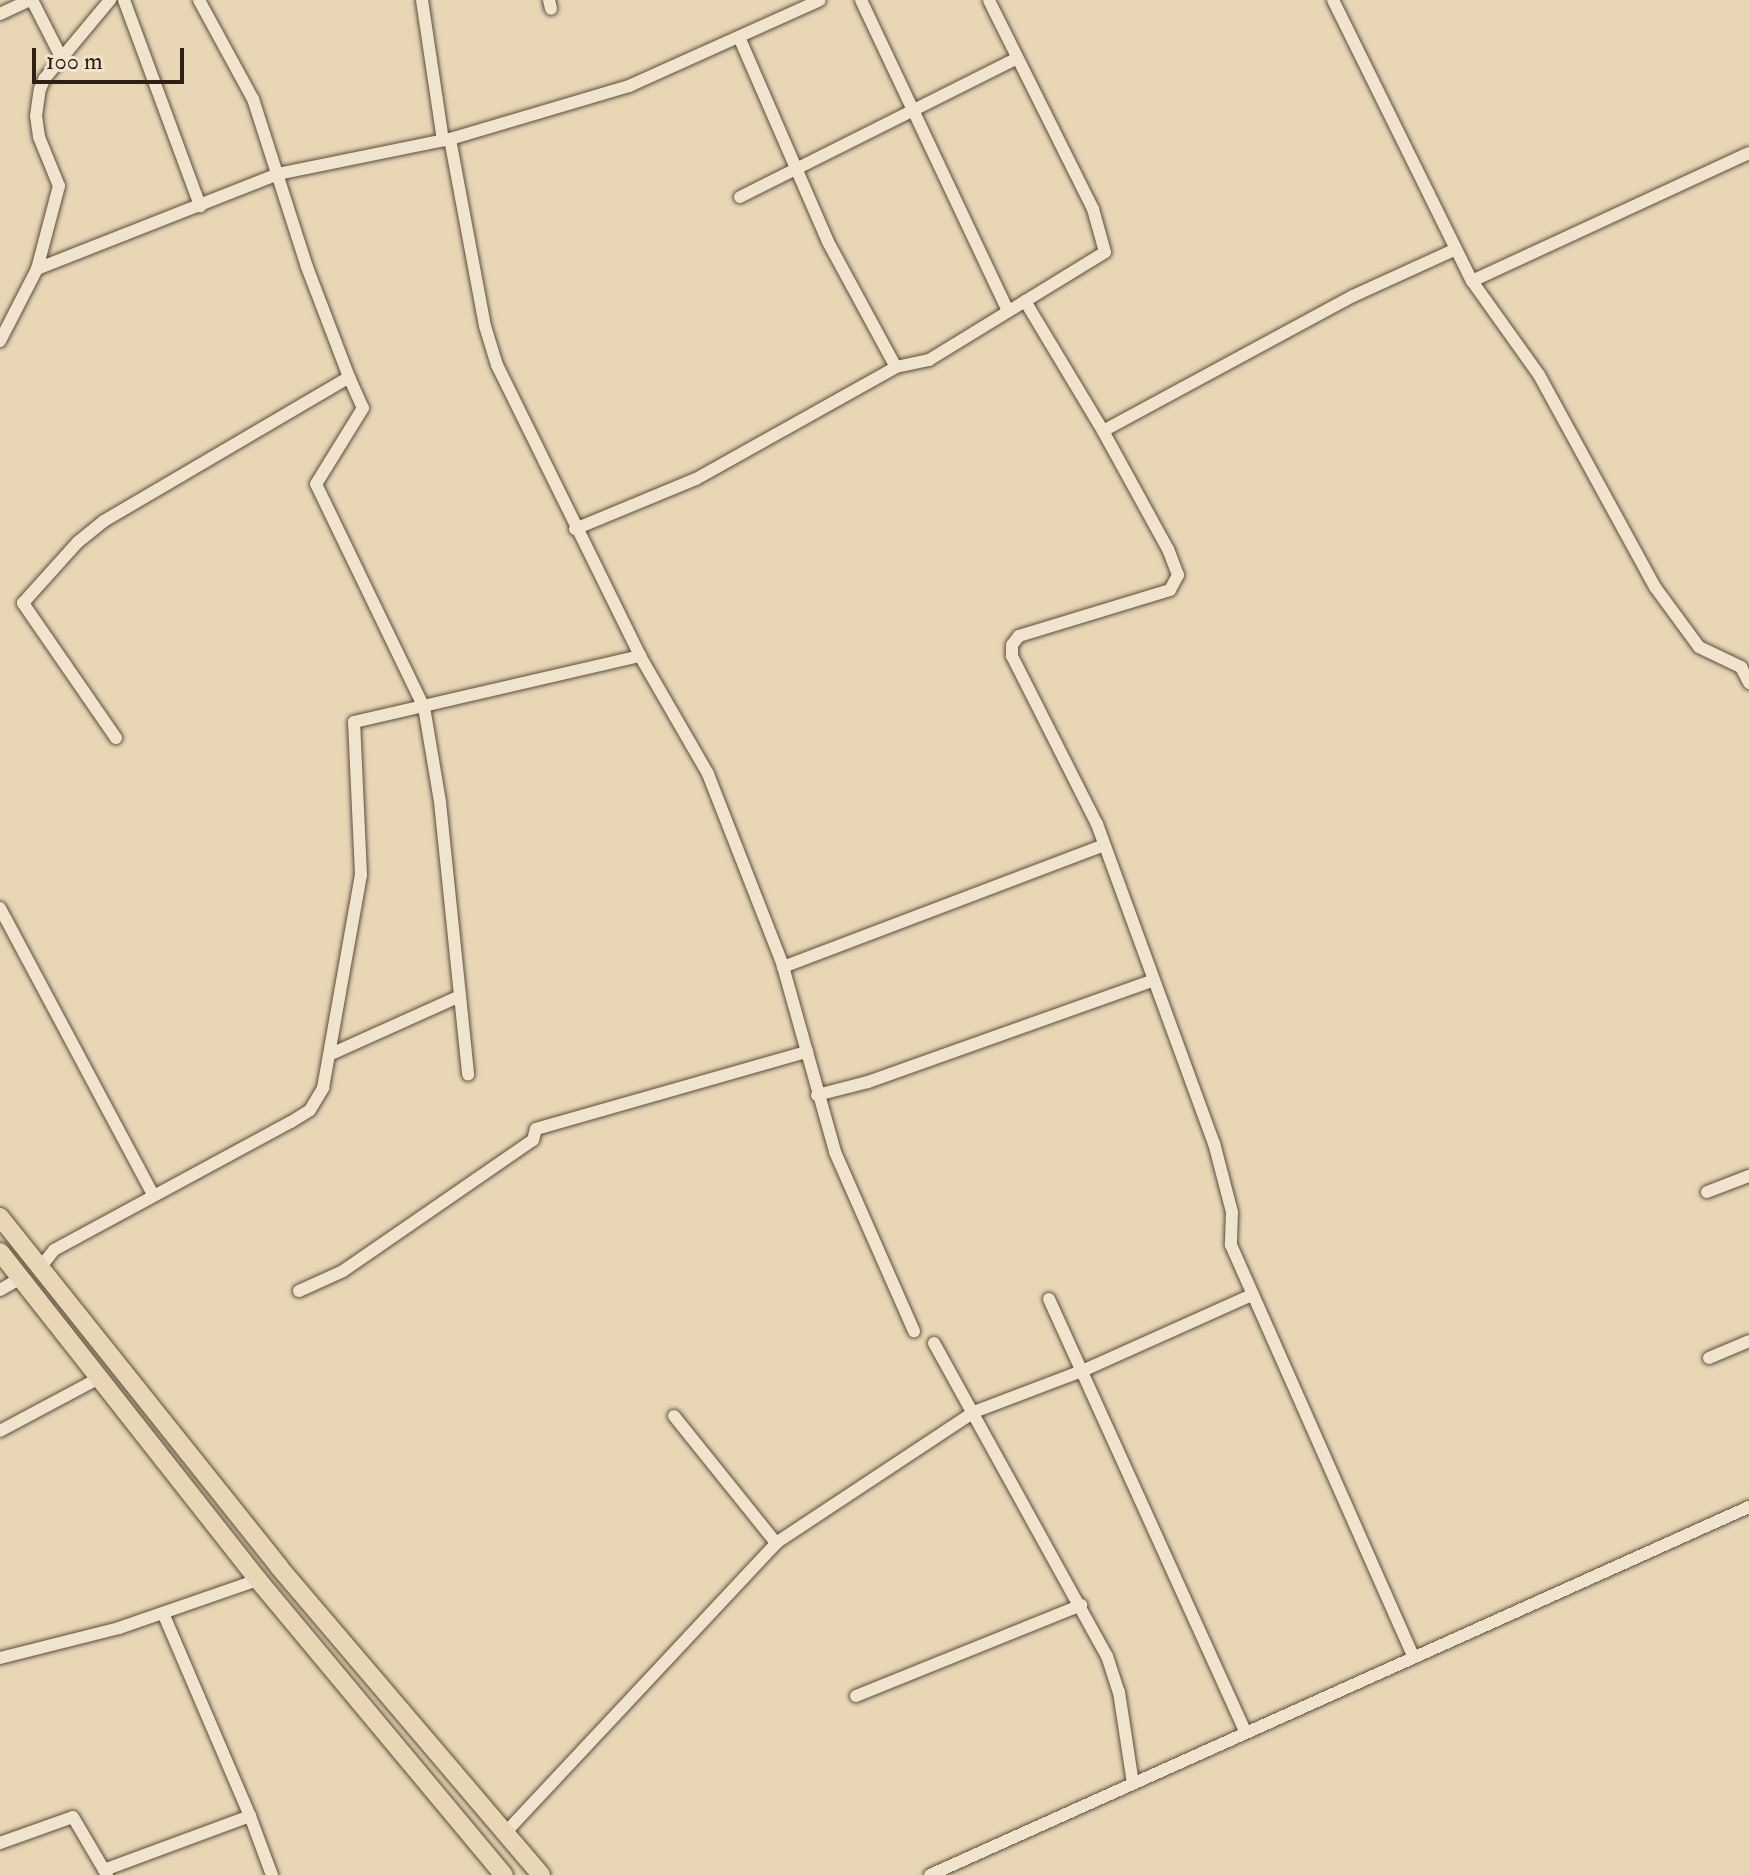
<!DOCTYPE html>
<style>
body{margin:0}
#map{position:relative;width:1749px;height:1875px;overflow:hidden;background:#e8d6b5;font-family:"IM FELL Double Pica",serif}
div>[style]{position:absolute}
.roads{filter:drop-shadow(0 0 2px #5b4d3c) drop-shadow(0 0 2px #5b4d3c)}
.minor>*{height:12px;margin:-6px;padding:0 6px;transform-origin:6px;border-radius:6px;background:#f0e4cf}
.highway>*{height:18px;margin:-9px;padding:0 9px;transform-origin:9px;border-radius:9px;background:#e8d6b5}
span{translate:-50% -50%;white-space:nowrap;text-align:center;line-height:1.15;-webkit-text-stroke:7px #f0e4cf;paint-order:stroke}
.scale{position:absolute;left:32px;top:48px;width:152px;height:36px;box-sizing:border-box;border:4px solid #2c1f14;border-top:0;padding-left:10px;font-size:24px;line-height:28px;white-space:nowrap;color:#2c1f14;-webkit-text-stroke:6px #f0e4cf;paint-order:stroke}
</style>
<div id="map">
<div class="roads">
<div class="minor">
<i style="left:32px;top:0;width:66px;rotate:63deg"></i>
<i style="left:124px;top:0;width:220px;rotate:69.7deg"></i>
<i style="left:422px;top:0;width:142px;rotate:81.5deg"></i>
<i style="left:549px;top:0;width:9px;rotate:77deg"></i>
<i style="left:861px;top:0;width:344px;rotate:64.7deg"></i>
<i style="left:1333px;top:0;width:313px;rotate:63.7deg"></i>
<i style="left:1472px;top:281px;width:305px;rotate:-24.8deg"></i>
<i style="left:0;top:14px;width:33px;rotate:-25deg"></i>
<i style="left:739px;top:37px;width:223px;rotate:66.5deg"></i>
<i style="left:828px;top:242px;width:142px;rotate:61.5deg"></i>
<i style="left:450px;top:139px;width:190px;rotate:79.4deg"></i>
<i style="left:485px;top:326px;width:41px;rotate:72.9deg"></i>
<i style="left:497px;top:365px;width:324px;rotate:63.8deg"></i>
<i style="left:640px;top:656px;width:136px;rotate:60deg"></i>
<i style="left:708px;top:774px;width:203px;rotate:68.6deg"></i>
<i style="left:782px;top:963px;width:196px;rotate:74.3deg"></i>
<i style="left:835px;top:1152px;width:196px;rotate:66.2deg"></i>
<i style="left:740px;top:197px;width:309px;rotate:-26.6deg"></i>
<i style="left:37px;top:269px;width:259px;rotate:-21.5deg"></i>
<i style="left:278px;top:174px;width:176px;rotate:-11.5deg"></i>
<i style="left:450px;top:139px;width:187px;rotate:-16.5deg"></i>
<i style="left:629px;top:86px;width:209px;rotate:-24.2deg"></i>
<i style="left:1472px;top:281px;width:115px;rotate:54.5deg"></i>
<i style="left:1539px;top:375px;width:242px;rotate:61.3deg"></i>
<i style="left:1655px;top:587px;width:74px;rotate:53.7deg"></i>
<i style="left:1699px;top:647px;width:47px;rotate:25.5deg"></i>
<i style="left:1741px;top:667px;width:18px;rotate:63deg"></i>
<i style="left:1025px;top:301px;width:152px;rotate:59deg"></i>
<i style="left:1103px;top:431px;width:284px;rotate:-28.4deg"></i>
<i style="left:1353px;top:296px;width:111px;rotate:-24.5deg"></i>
<i style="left:0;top:341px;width:81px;rotate:-62.8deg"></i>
<i style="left:37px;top:269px;width:86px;rotate:-75.2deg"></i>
<i style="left:59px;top:186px;width:53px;rotate:-112.2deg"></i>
<i style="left:39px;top:137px;width:21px;rotate:-98deg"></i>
<i style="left:36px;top:116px;width:27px;rotate:-82deg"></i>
<i style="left:40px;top:89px;width:12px;rotate:-66deg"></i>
<i style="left:45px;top:78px;width:102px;rotate:-50.2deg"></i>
<i style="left:349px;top:377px;width:34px;rotate:66deg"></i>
<i style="left:363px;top:408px;width:89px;rotate:121.7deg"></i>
<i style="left:316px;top:484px;width:248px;rotate:64.2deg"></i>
<i style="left:424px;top:707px;width:96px;rotate:80.4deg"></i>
<i style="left:440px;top:802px;width:274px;rotate:84.1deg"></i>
<i style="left:1103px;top:431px;width:135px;rotate:61.2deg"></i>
<i style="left:1168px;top:549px;width:28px;rotate:69deg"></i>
<i style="left:1178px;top:575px;width:17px;rotate:118deg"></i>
<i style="left:1170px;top:590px;width:158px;rotate:163.1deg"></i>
<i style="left:1019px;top:636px;width:11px;rotate:128deg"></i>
<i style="left:1012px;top:645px;width:11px;rotate:90deg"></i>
<i style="left:1012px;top:656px;width:188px;rotate:63.2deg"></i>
<i style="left:1097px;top:824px;width:340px;rotate:69.9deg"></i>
<i style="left:1214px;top:1143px;width:71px;rotate:75.4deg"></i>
<i style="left:1232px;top:1212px;width:33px;rotate:92deg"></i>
<i style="left:1231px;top:1245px;width:451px;rotate:66.1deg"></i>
<i style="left:575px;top:529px;width:131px;rotate:-22.5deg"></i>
<i style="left:696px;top:479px;width:229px;rotate:-29.2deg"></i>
<i style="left:896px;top:367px;width:34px;rotate:-12deg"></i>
<i style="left:929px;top:360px;width:206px;rotate:-31.5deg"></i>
<i style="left:1105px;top:252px;width:45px;rotate:-105.6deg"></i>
<i style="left:1093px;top:209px;width:233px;rotate:-116.5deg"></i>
<i style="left:116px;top:738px;width:164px;rotate:-124.6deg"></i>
<i style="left:23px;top:603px;width:82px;rotate:-48deg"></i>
<i style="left:78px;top:542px;width:33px;rotate:-39deg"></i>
<i style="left:104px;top:521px;width:284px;rotate:-30.4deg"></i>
<i style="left:349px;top:377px;width:118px;rotate:-110.9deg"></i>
<i style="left:307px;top:267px;width:176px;rotate:-107.8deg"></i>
<i style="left:253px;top:99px;width:113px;rotate:-118.6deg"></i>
<i style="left:0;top:908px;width:325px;rotate:61.9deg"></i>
<i style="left:783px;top:967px;width:343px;rotate:-20.8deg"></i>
<i style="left:331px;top:1054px;width:141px;rotate:-24.2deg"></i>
<i style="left:817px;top:1095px;width:53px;rotate:-14.3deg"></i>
<i style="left:868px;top:1082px;width:301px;rotate:-19.6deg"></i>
<i style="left:1707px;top:1192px;width:45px;rotate:-20.9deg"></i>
<i style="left:40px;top:1268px;width:23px;rotate:-52deg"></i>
<i style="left:54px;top:1250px;width:269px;rotate:-28.4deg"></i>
<i style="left:291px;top:1122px;width:22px;rotate:-32deg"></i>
<i style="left:310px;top:1110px;width:26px;rotate:-59deg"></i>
<i style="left:323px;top:1088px;width:216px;rotate:-79.9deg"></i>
<i style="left:361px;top:875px;width:153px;rotate:-92.6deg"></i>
<i style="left:354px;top:722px;width:294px;rotate:-13deg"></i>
<i style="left:0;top:1290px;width:24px;rotate:-30deg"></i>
<i style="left:299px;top:1291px;width:48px;rotate:-24.4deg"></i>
<i style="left:343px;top:1271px;width:231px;rotate:-34.6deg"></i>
<i style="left:533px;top:1140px;width:11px;rotate:-75deg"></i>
<i style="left:536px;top:1129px;width:282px;rotate:-15.9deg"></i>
<i style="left:1049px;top:1299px;width:475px;rotate:65.6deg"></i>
<i style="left:934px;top:1343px;width:358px;rotate:61.1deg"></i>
<i style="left:1107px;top:1656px;width:38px;rotate:72deg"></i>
<i style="left:1119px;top:1692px;width:92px;rotate:81.3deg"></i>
<i style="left:1709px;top:1358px;width:43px;rotate:-23deg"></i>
<i style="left:674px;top:1416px;width:163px;rotate:51.2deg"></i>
<i style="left:0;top:1431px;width:115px;rotate:-28.1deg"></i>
<i style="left:163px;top:1613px;width:221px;rotate:66.8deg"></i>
<i style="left:250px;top:1816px;width:63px;rotate:69.6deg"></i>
<i style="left:0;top:1658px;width:123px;rotate:-14.1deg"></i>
<i style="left:119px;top:1628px;width:147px;rotate:-19.1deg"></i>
<i style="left:856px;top:1696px;width:243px;rotate:-22deg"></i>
<i style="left:506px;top:1832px;width:396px;rotate:-46.9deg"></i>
<i style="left:776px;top:1543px;width:237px;rotate:-33.5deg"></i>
<i style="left:974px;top:1412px;width:116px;rotate:-20.8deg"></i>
<i style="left:1082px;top:1371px;width:186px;rotate:-24.1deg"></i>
<i style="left:0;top:1843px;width:77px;rotate:-19.6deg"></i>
<i style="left:73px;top:1817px;width:67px;rotate:59.6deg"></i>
<i style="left:104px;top:1870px;width:156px;rotate:-20.3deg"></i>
<i style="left:930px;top:1875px;width:898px;rotate:-24.2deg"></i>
</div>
<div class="highway">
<i style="left:0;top:1217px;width:448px;rotate:51.4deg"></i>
<i style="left:279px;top:1567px;width:404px;rotate:49.6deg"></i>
<i style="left:0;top:1252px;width:417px;rotate:51.8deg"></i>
<i style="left:258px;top:1580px;width:384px;rotate:50.2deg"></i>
</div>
</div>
<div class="scale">100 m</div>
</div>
